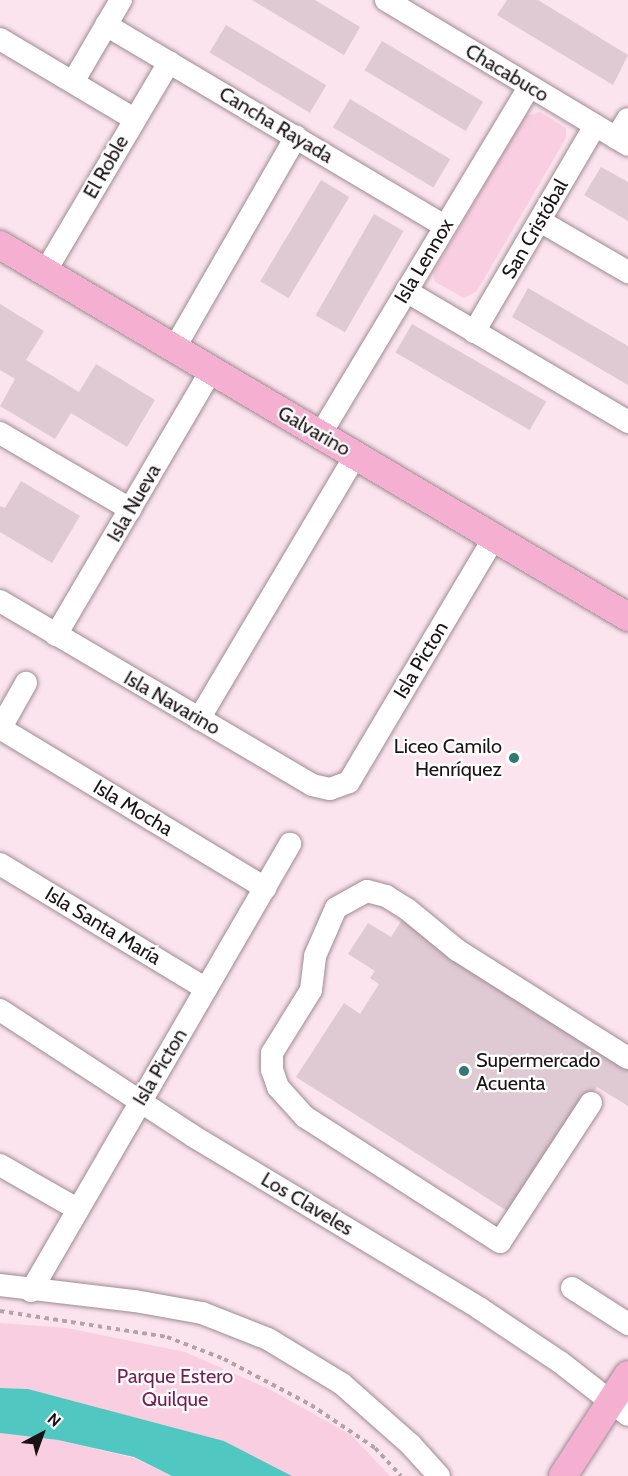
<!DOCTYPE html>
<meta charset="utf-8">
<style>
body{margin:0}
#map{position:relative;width:628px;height:1476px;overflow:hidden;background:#fbe4ed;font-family:Cabin,sans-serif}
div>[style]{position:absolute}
.green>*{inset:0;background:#f9cee0}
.water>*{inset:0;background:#50c8c1}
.building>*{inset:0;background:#dfc9d2;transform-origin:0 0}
.path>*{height:4px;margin-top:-2px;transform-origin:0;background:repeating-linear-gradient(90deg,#b4a2a9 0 4.5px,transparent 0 9px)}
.roads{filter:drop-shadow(0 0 2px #9e8a92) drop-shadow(0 0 2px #9e8a92)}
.minor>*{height:22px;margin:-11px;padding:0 11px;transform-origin:11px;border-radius:11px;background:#fff}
.major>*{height:28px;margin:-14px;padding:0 14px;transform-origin:14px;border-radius:14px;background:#f4afd1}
.dots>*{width:16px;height:16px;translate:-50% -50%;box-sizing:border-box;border:3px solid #fff;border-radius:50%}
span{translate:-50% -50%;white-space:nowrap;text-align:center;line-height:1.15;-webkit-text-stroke:4.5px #fff;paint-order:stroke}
.street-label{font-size:20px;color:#1a1215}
.poi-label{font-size:20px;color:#1a1215}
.right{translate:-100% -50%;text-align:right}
.left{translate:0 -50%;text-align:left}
.park-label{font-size:20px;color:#7a1c50}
.north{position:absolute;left:12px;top:1404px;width:60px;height:60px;-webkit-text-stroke:4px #fff;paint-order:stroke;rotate:41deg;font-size:16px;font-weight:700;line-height:24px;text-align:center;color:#1a1215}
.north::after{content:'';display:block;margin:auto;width:21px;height:27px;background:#1a1215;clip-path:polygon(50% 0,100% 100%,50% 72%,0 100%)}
</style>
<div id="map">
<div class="green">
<i style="clip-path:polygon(540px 112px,566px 128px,566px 138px,477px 291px,464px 298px,435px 282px,433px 273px,525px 116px)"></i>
<i style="clip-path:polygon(0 1323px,67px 1328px,185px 1352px,269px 1389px,351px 1435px,390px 1476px,292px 1476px,224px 1441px,28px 1389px,0 1388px)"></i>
<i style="clip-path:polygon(0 1433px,58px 1440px,134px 1458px,172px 1476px,0 1476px)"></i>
</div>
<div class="water">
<i style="clip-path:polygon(0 1388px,28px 1389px,224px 1441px,292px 1476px,172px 1476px,134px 1457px,58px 1440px,0 1433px)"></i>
</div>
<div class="building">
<i style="clip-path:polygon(252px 0,315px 0,360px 27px,344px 55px)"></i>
<i style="clip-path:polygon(507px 0,538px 0,628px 55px,613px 85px,497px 15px)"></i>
<i style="left:226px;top:25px;width:117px;height:32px;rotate:31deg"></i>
<i style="left:382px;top:41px;width:118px;height:34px;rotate:31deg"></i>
<i style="left:350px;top:99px;width:117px;height:33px;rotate:31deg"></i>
<i style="clip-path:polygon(601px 167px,628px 182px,628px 221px,584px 195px)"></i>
<i style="left:321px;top:180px;width:33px;height:118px;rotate:31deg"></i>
<i style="left:374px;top:214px;width:34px;height:117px;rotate:30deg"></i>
<i style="clip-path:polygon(528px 288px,628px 346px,628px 385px,512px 317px)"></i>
<i style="clip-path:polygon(0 304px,44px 331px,26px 360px,79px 392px,96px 364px,155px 400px,127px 447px,71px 413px,55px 439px,0 406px,15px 379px,0 370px)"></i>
<i style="left:412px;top:324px;width:155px;height:33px;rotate:30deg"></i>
<i style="clip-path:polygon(21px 481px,80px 516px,52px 563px,0 532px,0 506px,5px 508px)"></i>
<i style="clip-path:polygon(402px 920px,628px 1064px,628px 1106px,597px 1087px,515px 1216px,296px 1077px,344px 1003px,360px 1014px,379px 984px,370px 978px,375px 971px,348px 954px,368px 923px,391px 937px)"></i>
</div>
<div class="path">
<i style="left:0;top:1311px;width:169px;rotate:8.8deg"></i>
<i style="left:167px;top:1337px;width:61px;rotate:21.1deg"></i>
<i style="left:224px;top:1359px;width:98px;rotate:27.9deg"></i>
<i style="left:311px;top:1405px;width:77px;rotate:33.9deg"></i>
<i style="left:375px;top:1448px;width:38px;rotate:47deg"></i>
</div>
<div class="roads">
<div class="minor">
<i style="left:386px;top:0;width:282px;rotate:30.9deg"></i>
<i style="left:106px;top:25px;width:394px;rotate:30.7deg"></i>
<i style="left:0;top:39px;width:156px;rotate:30.8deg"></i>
<i style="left:73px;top:82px;width:95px;rotate:-59.7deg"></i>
<i style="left:616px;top:138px;width:22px;rotate:-58deg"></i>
<i style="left:540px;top:221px;width:102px;rotate:30.1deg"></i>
<i style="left:45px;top:272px;width:244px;rotate:-59.4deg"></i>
<i style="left:406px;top:291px;width:258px;rotate:30.5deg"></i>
<i style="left:474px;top:332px;width:239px;rotate:-59.6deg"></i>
<i style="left:174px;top:349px;width:245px;rotate:-60.1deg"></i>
<i style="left:0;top:433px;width:151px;rotate:30.3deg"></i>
<i style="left:320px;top:435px;width:406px;rotate:-59deg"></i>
<i style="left:0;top:601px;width:362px;rotate:30.5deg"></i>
<i style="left:312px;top:785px;width:18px;rotate:13deg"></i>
<i style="left:330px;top:789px;width:20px;rotate:-20deg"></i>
<i style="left:349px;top:782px;width:284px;rotate:-59.3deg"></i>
<i style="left:56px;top:635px;width:306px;rotate:-59.6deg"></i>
<i style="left:199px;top:719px;width:307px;rotate:-59.3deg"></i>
<i style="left:0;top:728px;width:310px;rotate:31.1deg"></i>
<i style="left:0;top:729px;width:53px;rotate:-60.5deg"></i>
<i style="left:0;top:864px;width:241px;rotate:31.2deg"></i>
<i style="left:0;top:1010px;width:230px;rotate:33.1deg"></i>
<i style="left:193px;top:1136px;width:334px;rotate:31deg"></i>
<i style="left:479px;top:1308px;width:97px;rotate:33.7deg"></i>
<i style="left:560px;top:1362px;width:86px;rotate:37.9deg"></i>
<i style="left:591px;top:1103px;width:166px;rotate:123.2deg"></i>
<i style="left:500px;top:1242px;width:232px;rotate:-147.3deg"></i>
<i style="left:305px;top:1117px;width:40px;rotate:-132deg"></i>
<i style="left:278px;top:1087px;width:18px;rotate:-109deg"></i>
<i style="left:272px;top:1070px;width:17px;rotate:-90deg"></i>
<i style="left:272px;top:1053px;width:74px;rotate:-58.2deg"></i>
<i style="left:311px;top:990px;width:34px;rotate:-83deg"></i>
<i style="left:315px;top:956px;width:52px;rotate:-66.4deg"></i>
<i style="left:336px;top:908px;width:35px;rotate:-29deg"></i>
<i style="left:367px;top:891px;width:20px;rotate:15deg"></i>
<i style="left:386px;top:896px;width:25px;rotate:32deg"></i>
<i style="left:407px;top:909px;width:65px;rotate:39.4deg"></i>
<i style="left:457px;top:950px;width:202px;rotate:32.3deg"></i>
<i style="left:0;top:1165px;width:89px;rotate:29.7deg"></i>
<i style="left:0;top:1285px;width:136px;rotate:6.8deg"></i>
<i style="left:135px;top:1301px;width:68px;rotate:10.2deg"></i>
<i style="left:202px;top:1313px;width:71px;rotate:21.5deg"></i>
<i style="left:268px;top:1339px;width:87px;rotate:31.3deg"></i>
<i style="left:342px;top:1384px;width:91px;rotate:41.4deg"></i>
<i style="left:410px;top:1444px;width:43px;rotate:47.8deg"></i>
<i style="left:572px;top:1288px;width:67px;rotate:32.7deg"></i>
<i style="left:31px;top:1291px;width:517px;rotate:-59.91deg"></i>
</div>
<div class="major">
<i style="left:0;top:245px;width:730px;rotate:30.64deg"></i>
<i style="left:563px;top:1476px;width:120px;rotate:-57.2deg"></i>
</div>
</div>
<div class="dots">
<i style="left:514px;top:758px;background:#2f7874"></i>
<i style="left:464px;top:1071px;background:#2f7874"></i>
</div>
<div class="street-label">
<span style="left:507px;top:73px;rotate:31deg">Chacabuco</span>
<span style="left:276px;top:125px;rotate:31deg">Cancha Rayada</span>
<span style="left:106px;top:167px;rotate:-60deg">El Roble</span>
<span style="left:535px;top:229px;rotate:-60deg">San Cristóbal</span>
<span style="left:424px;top:261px;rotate:-59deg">Isla Lennox</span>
<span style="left:314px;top:431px;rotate:30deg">Galvarino</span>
<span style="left:134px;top:503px;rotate:-60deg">Isla Nueva</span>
<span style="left:421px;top:660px;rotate:-59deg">Isla Picton</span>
<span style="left:172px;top:703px;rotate:30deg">Isla Navarino</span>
<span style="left:133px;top:808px;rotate:31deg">Isla Mocha</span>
<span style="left:103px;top:926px;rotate:31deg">Isla Santa María</span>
<span style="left:160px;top:1067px;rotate:-59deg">Isla Picton</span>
<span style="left:307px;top:1204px;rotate:31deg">Los Claveles</span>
</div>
<div class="poi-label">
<span class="right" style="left:502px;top:758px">Liceo Camilo<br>Henríquez</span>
<span class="left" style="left:476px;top:1072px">Supermercado<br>Acuenta</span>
</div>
<div class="park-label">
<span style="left:175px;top:1388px">Parque Estero<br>Quilque</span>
</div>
<div class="north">N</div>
</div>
